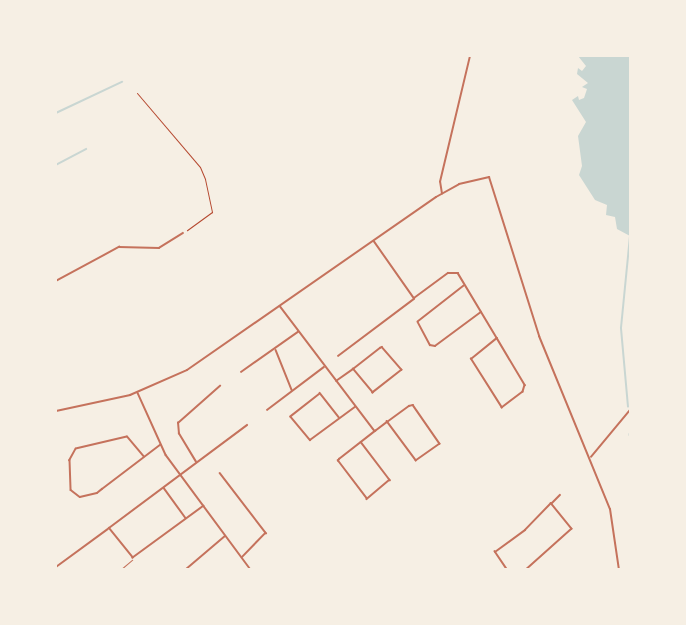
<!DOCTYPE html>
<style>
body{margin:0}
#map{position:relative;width:686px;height:625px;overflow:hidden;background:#f6efe4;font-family:"Work Sans",sans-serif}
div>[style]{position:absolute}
.water>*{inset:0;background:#c9d6d2}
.stream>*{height:1.5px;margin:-0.75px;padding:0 0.75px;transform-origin:0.75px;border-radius:0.75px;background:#c9d6d2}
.path>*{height:1px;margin:-0.5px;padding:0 0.5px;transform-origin:0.5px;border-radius:0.5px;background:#b5482f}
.service>*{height:1px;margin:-0.5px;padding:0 0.5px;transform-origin:0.5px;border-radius:0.5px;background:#c5725c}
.minor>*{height:1.5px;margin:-0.75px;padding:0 0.75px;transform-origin:0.75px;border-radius:0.75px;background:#c5725c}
.tertiary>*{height:2px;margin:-1px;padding:0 1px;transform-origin:1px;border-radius:1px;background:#c5725c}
span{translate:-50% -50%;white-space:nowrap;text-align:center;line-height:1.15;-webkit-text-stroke:6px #f6efe4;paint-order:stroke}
.frame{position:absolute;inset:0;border:57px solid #f6efe4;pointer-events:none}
</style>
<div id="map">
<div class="water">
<i style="clip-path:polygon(578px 56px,630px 56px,630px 236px,617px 229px,615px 217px,606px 215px,607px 205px,595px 200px,579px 175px,582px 166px,578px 136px,586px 122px,572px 100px,578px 96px,579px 100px,584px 98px,587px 89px,582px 87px,588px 83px,577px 74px,578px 68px,582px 71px,586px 66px)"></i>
</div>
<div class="stream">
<i style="left:538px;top:56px;width:19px"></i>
<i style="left:56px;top:113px;width:73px;rotate:-25.2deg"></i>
<i style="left:56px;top:165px;width:34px;rotate:-28deg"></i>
<i style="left:628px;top:407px;width:79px;rotate:-95.1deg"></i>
<i style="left:621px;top:328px;width:91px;rotate:-84.4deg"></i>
<i style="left:630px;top:434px;width:1px;rotate:90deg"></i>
</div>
<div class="path">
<i style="left:137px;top:93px;width:97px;rotate:49.6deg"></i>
<i style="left:200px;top:167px;width:13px;rotate:67deg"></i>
<i style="left:205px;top:179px;width:34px;rotate:78deg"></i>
<i style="left:212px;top:212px;width:31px;rotate:144deg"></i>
</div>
<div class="service">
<i style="left:120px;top:570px;width:16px;rotate:-40deg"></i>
</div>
<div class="minor">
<i style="left:442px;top:194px;width:12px;rotate:-99deg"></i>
<i style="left:440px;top:182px;width:130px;rotate:-76.6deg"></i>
<i style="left:374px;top:241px;width:70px;rotate:54.9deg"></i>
<i style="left:414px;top:298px;width:42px;rotate:-36.3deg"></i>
<i style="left:448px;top:273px;width:10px"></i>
<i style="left:458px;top:273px;width:76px;rotate:59deg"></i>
<i style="left:497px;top:338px;width:55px;rotate:59.2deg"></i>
<i style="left:525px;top:385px;width:7px;rotate:106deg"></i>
<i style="left:523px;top:392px;width:26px;rotate:143deg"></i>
<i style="left:502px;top:408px;width:58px;rotate:-122.3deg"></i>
<i style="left:471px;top:359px;width:33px;rotate:-39deg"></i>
<i style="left:56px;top:281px;width:72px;rotate:-28.4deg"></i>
<i style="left:119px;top:247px;width:40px;rotate:1.4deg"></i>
<i style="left:159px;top:248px;width:28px;rotate:-32deg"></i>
<i style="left:464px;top:286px;width:58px;rotate:142deg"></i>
<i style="left:418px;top:322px;width:26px;rotate:62deg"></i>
<i style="left:430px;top:345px;width:5px;rotate:11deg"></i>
<i style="left:435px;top:346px;width:57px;rotate:-36.5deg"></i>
<i style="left:280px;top:306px;width:156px;rotate:52.8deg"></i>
<i style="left:276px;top:350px;width:43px;rotate:68.2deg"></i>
<i style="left:338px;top:356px;width:95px;rotate:-36.9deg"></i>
<i style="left:241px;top:372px;width:70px;rotate:-35.1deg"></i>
<i style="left:336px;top:381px;width:21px;rotate:-35deg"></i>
<i style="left:353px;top:369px;width:34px;rotate:-38deg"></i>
<i style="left:380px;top:348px;width:2px;rotate:-27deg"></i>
<i style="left:382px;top:347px;width:30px;rotate:49deg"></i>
<i style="left:402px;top:370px;width:37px;rotate:142deg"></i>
<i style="left:373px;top:393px;width:31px;rotate:-130deg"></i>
<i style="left:138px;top:393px;width:68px;rotate:65.7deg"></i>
<i style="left:166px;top:455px;width:143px;rotate:53.5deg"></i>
<i style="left:267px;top:410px;width:71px;rotate:-37deg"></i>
<i style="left:339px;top:418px;width:31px;rotate:-128deg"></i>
<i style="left:320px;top:394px;width:37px;rotate:142deg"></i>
<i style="left:291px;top:417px;width:30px;rotate:50deg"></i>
<i style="left:310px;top:440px;width:56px;rotate:-36.3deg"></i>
<i style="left:361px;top:442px;width:48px;rotate:52.7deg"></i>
<i style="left:390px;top:480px;width:30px;rotate:140deg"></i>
<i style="left:367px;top:499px;width:48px;rotate:-127.3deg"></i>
<i style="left:338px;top:461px;width:2px;rotate:-63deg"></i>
<i style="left:339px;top:459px;width:46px;rotate:-37.9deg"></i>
<i style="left:375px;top:431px;width:15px;rotate:-37deg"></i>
<i style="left:387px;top:422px;width:27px;rotate:-36deg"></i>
<i style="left:409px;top:406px;width:4px;rotate:-14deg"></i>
<i style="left:413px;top:405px;width:47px;rotate:55.3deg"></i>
<i style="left:440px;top:444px;width:29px;rotate:145deg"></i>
<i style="left:416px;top:461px;width:49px;rotate:-126.6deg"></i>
<i style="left:144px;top:457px;width:26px;rotate:-130deg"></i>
<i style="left:127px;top:437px;width:52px;rotate:166.8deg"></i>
<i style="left:76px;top:449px;width:13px;rotate:119deg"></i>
<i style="left:70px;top:460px;width:30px;rotate:88deg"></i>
<i style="left:71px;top:490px;width:11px;rotate:38deg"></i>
<i style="left:80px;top:497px;width:17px;rotate:-13deg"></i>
<i style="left:97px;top:493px;width:6px;rotate:-39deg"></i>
<i style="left:102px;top:489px;width:73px;rotate:-37.2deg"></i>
<i style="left:591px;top:457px;width:61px;rotate:-50.3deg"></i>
<i style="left:196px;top:462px;width:33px;rotate:-121deg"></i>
<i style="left:179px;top:434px;width:11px;rotate:-95deg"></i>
<i style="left:178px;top:423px;width:56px;rotate:-41.4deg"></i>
<i style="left:220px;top:473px;width:76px;rotate:52.5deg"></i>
<i style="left:266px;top:533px;width:33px;rotate:134deg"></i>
<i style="left:164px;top:488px;width:37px;rotate:54deg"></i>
<i style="left:552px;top:503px;width:11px;rotate:-45deg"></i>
<i style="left:204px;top:506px;width:88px;rotate:143.8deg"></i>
<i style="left:133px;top:558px;width:38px;rotate:-129deg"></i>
<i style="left:109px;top:528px;width:172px;rotate:-36.7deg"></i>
<i style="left:56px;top:567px;width:64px;rotate:-36.2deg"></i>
<i style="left:185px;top:570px;width:52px;rotate:-40.4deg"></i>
<i style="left:507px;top:570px;width:22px;rotate:-124deg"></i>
<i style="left:495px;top:552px;width:37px;rotate:-36deg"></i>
<i style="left:525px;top:530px;width:37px;rotate:-46deg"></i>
<i style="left:551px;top:503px;width:33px;rotate:51deg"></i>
<i style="left:572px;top:529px;width:62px;rotate:138.3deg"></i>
</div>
<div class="tertiary">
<i style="left:56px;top:411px;width:76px;rotate:-12.2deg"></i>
<i style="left:130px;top:395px;width:62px;rotate:-23.7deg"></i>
<i style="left:187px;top:370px;width:303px;rotate:-34.8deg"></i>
<i style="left:436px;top:197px;width:26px;rotate:-29deg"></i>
<i style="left:459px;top:184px;width:31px;rotate:-13deg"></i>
<i style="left:489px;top:177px;width:167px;rotate:72.5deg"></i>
<i style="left:539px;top:336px;width:187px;rotate:67.7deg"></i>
<i style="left:610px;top:509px;width:62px;rotate:81.6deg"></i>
</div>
<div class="frame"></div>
</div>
